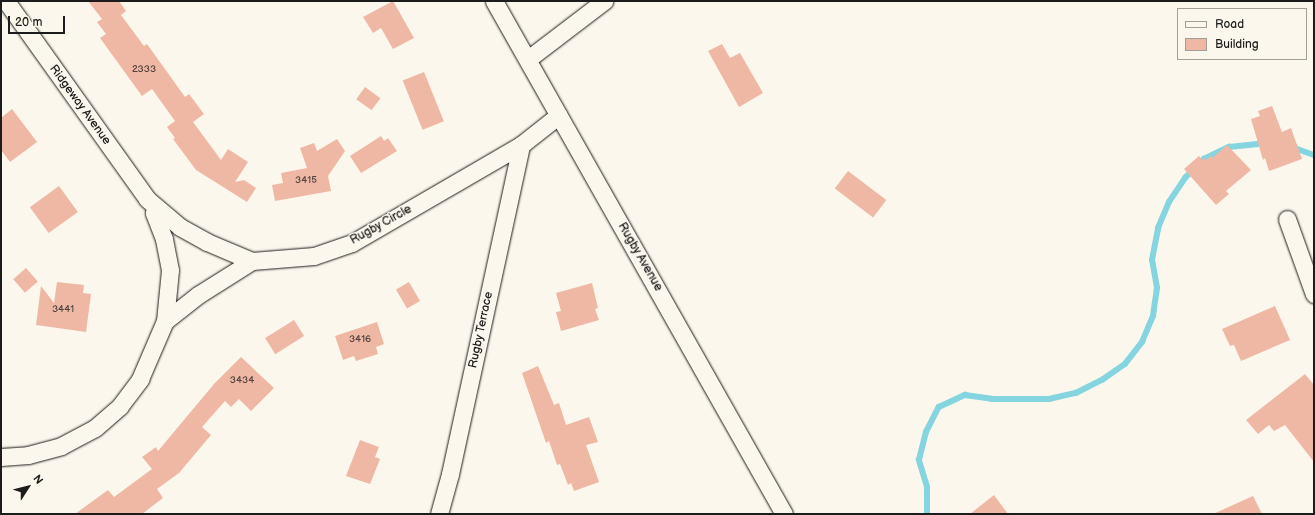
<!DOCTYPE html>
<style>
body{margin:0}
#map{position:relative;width:1315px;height:515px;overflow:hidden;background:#fbf7ec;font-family:"Balsamiq Sans",sans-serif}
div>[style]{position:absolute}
.stream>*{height:5.5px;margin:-2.75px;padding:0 2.75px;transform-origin:2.75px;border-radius:2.75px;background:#84d5df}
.building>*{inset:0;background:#efb8a4;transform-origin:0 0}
.roads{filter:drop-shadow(0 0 1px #1c1c1c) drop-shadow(0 0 1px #1c1c1c)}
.minor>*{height:17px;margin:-8.5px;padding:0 8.5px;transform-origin:8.5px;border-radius:8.5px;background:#fbf7ec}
span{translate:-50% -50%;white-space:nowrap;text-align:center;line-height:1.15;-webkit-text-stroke:3px #fbf7ec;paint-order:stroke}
.number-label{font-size:10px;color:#51433e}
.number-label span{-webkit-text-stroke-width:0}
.street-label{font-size:12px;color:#1c1c1c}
.frame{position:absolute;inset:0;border:2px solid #1c1c1c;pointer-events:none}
.legend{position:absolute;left:1177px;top:8px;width:130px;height:52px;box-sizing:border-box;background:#fbf7ec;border:1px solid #a29f99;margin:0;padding:5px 7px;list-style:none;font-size:12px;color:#1c1c1c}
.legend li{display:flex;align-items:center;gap:8px;height:20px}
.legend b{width:20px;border:1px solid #a29f99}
.north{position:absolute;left:8px;top:467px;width:40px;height:40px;-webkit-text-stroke:3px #fbf7ec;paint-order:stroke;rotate:54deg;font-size:11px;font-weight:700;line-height:16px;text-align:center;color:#1c1c1c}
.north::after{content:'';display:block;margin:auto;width:14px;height:18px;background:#1c1c1c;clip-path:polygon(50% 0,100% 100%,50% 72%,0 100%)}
.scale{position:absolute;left:8px;top:16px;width:57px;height:18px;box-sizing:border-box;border:2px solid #1c1c1c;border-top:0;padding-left:5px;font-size:12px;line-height:14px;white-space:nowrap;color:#1c1c1c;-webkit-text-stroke:3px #fbf7ec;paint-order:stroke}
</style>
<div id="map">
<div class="stream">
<i style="left:1292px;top:147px;width:23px;rotate:20deg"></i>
<i style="left:1199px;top:164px;width:7px;rotate:-45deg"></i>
<i style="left:1204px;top:159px;width:28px;rotate:-26deg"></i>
<i style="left:1229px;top:147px;width:36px;rotate:-6deg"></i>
<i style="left:927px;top:514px;width:27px;rotate:-90deg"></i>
<i style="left:927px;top:487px;width:28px;rotate:-107deg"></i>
<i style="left:919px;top:460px;width:29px;rotate:-76deg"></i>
<i style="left:926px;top:432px;width:28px;rotate:-63deg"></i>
<i style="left:939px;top:407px;width:29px;rotate:-25deg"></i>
<i style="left:965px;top:395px;width:27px;rotate:8deg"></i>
<i style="left:992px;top:399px;width:57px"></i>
<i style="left:1049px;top:399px;width:28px;rotate:-13deg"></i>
<i style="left:1076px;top:393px;width:29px;rotate:-27deg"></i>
<i style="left:1102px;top:380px;width:28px;rotate:-35deg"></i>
<i style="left:1125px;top:364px;width:28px;rotate:-52deg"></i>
<i style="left:1142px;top:342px;width:28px;rotate:-67deg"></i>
<i style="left:1153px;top:316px;width:28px;rotate:-82deg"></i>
<i style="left:1157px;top:288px;width:28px;rotate:-100deg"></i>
<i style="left:1152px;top:260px;width:33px;rotate:-79deg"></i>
<i style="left:1158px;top:228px;width:28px;rotate:-67deg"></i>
<i style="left:1169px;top:202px;width:29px;rotate:-56deg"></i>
<i style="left:1185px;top:178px;width:11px;rotate:-45deg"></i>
</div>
<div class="building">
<i style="clip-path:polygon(88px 1px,119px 1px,126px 11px,121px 15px,144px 46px,147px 44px,185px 97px,189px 94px,204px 114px,193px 122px,221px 160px,228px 149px,248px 162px,235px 182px,244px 180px,256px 188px,247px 202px,196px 170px,173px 139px,175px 138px,167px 127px,175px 121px,152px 89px,142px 96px,100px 38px,106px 34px,97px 22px,102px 19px)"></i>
<i style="clip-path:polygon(393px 1px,414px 38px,393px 49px,381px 28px,373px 33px,363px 17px)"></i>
<i style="clip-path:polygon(722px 44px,730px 58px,740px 53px,763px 93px,739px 107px,708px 51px)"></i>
<i style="left:424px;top:72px;width:53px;height:23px;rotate:68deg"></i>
<i style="left:365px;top:87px;width:19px;height:15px;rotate:36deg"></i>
<i style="clip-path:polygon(1272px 106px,1282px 132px,1291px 128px,1302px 159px,1269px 171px,1265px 158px,1263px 160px,1251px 119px,1260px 116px,1258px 111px)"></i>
<i style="clip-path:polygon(12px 109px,37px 142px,10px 162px,1px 150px,1px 118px)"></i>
<i style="clip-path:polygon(381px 136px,384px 141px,388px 138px,397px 151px,361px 173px,350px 156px)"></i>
<i style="clip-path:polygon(337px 139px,345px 151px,328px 176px,331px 191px,275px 201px,272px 185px,283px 183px,281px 173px,307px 168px,300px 148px,314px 143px,317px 151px)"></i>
<i style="clip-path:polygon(1227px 145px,1251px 170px,1226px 191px,1229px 194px,1216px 205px,1184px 169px,1199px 156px,1202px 160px,1204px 158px,1206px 160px,1211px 156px,1212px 158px)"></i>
<i style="left:848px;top:171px;width:48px;height:22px;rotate:37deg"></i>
<i style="left:59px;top:186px;width:32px;height:36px;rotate:54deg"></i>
<i style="left:26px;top:268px;width:18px;height:17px;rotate:49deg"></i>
<i style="clip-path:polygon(57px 282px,84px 285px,83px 293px,91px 294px,86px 332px,36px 325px,41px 286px,54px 303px)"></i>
<i style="left:409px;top:282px;width:22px;height:15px;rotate:60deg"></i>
<i style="clip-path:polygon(592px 283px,598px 308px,595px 309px,599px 320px,561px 331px,556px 312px,561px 311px,556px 293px)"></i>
<i style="clip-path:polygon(1275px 306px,1290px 340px,1241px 361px,1234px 345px,1230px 346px,1222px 329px)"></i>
<i style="left:294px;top:320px;width:19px;height:34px;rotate:58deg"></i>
<i style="clip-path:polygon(377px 322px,384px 344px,376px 347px,378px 354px,356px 361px,354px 356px,343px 360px,335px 336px)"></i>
<i style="clip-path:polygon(241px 357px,274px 388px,251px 411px,239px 399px,231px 407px,225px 401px,202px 427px,211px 435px,179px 473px,157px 489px,163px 498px,142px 514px,75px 514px,108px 490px,114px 497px,152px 469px,142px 457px,156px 447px,158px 451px,214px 384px)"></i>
<i style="clip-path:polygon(538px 366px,554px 405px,559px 403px,566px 425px,589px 417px,598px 442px,586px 445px,599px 482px,574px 491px,571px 483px,568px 485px,560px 464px,557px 465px,549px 441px,546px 443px,522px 373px)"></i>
<i style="clip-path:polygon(1305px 374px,1314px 385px,1314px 462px,1285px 425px,1274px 431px,1269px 425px,1258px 434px,1246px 420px)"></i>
<i style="clip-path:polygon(360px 440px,379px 447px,375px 457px,380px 459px,370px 484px,346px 476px)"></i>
<i style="clip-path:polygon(994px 495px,1008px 514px,970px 514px)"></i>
<i style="clip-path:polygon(1253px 496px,1262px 514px,1213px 514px)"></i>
</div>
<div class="roads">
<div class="minor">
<i style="left:6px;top:1px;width:243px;rotate:54.5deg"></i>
<i style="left:147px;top:199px;width:43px;rotate:40.3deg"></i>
<i style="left:180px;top:227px;width:31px;rotate:29deg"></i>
<i style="left:207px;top:242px;width:49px;rotate:22.9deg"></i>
<i style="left:252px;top:261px;width:62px;rotate:-4.6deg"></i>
<i style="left:314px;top:256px;width:40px;rotate:-18.9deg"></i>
<i style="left:352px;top:243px;width:195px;rotate:-30.1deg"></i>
<i style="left:521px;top:145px;width:48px;rotate:-38.3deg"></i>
<i style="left:494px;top:1px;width:589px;rotate:60.52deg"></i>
<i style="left:528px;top:59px;width:96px;rotate:-37.3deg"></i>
<i style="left:1287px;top:219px;width:80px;rotate:70.2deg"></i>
<i style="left:165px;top:321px;width:42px;rotate:-38.2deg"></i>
<i style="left:198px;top:295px;width:64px;rotate:-32.2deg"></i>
<i style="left:1px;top:457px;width:27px;rotate:-4deg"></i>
<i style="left:28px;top:455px;width:34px;rotate:-15deg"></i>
<i style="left:61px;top:446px;width:38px;rotate:-28deg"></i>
<i style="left:95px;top:428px;width:33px;rotate:-41deg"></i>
<i style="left:120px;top:406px;width:34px;rotate:-53deg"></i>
<i style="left:140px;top:379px;width:63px;rotate:-66.7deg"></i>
<i style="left:165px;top:321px;width:51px;rotate:-84.4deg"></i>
<i style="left:170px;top:270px;width:32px;rotate:-101deg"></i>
<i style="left:164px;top:239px;width:28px;rotate:-111deg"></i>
<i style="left:154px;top:213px;width:6px;rotate:-72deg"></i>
<i style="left:439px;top:514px;width:41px;rotate:-74.6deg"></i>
<i style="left:450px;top:474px;width:337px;rotate:-77.8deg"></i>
</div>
</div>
<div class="number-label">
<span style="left:144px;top:70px">2333</span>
<span style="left:306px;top:181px">3415</span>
<span style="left:63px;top:310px">3441</span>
<span style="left:360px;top:340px">3416</span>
<span style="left:242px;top:381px">3434</span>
</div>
<div class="street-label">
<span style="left:80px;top:105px;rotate:54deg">Ridgeway Avenue</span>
<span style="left:381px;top:225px;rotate:-29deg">Rugby Circle</span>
<span style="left:640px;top:257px;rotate:60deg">Rugby Avenue</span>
<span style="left:481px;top:330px;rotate:-78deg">Rugby Terrace</span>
</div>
<div class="frame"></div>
<ul class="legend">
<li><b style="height:5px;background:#fbf7ec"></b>Road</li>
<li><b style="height:11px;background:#efb8a4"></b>Building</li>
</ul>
<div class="north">N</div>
<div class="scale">20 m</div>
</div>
